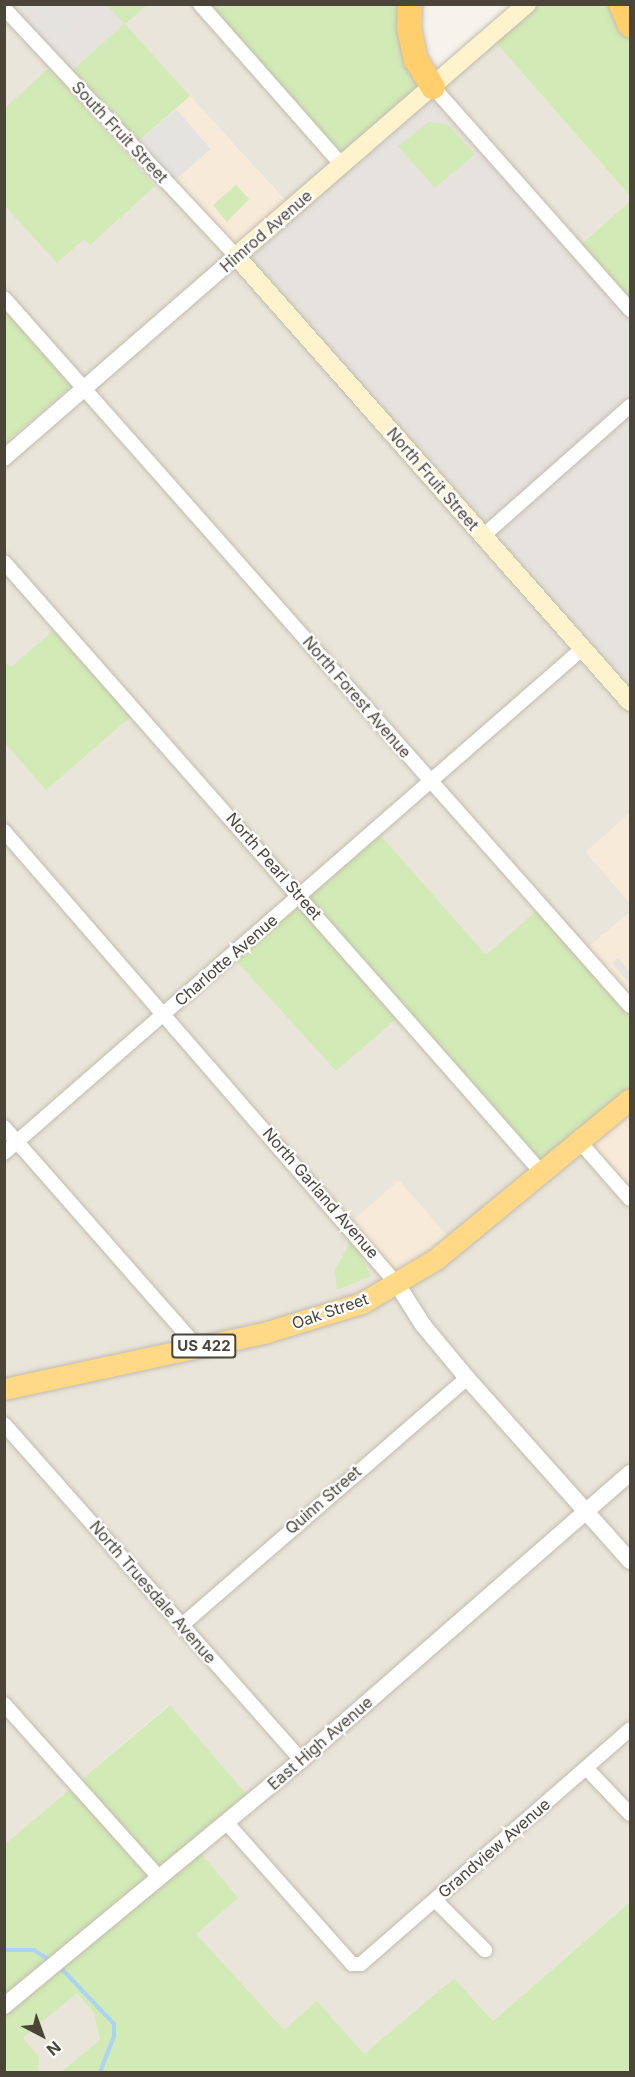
<!DOCTYPE html>
<style>
body{margin:0}
#map{position:relative;width:635px;height:2077px;overflow:hidden;background:#f6f3ec;font-family:Inter,sans-serif}
div>[style]{position:absolute}
.residential>*{inset:0;background:#eae5da}
.commercial>*{inset:0;background:#f7ead8;transform-origin:0 0}
.industrial>*{inset:0;background:#e6e2dd}
.green>*{inset:0;background:#d2eab5}
.parking>*{inset:0;background:#e5e3e0;transform-origin:0 0}
.stream>*{height:4px;margin:-2px;padding:0 2px;transform-origin:2px;border-radius:2px;background:#a9d4f2}
.roads{filter:drop-shadow(0 0 2px #c2bbae) drop-shadow(0 0 2px #c2bbae)}
.minor>*{height:14px;margin:-7px;padding:0 7px;transform-origin:7px;border-radius:7px;background:#fff}
.tertiary>*{height:16px;margin:-8px;padding:0 8px;transform-origin:8px;border-radius:8px;background:#fff}
.secondary>*{height:18px;margin:-9px;padding:0 9px;transform-origin:9px;border-radius:9px;background:#fff3cd}
.trunk>*{height:21px;margin:-10.5px;padding:0 10.5px;transform-origin:10.5px;border-radius:10.5px;background:#ffd985}
.motorway>*{height:24px;margin:-12px;padding:0 12px;transform-origin:12px;border-radius:12px;background:#ffcf6e}
span{translate:-50% -50%;white-space:nowrap;text-align:center;line-height:1.15;-webkit-text-stroke:4.5px #fff;paint-order:stroke}
.shield-label span{padding:2px 4px;background:#fff;border:2px solid;border-radius:4px;-webkit-text-stroke-width:0}
.shield-label{font-size:15px;color:#4b4439;font-weight:700}
.street-label{font-size:16px;color:#4b4439}
.frame{position:absolute;inset:0;border:6px solid #4b4439;pointer-events:none}
.north{position:absolute;left:12px;top:2005px;width:60px;height:60px;-webkit-text-stroke:4px #fff;paint-order:stroke;rotate:139deg;font-size:16px;font-weight:700;line-height:24px;text-align:center;color:#4b4439}
.north::after{content:'';display:block;margin:auto;width:21px;height:27px;background:#4b4439;clip-path:polygon(50% 0,100% 100%,50% 72%,0 100%)}
</style>
<div id="map">
<div class="residential">
<i style="clip-path:polygon(107px 5px,200px 5px,342px 165px,292px 208px)"></i>
<i style="clip-path:polygon(4px 8px,630px 702px,630px 813px,586px 852px,630px 903px,630px 912px,583px 952px,630px 1199px,630px 1902px,493px 2021px,454px 1978px,363px 2055px,235px 2072px,5px 2072px,169px 1705px,5px 1845px)"></i>
<i style="clip-path:polygon(491px 37px,630px 196px,630px 201px,576px 249px,433px 87px)"></i>
</div>
<div class="commercial">
<i style="left:190px;top:96px;width:151px;height:76px;rotate:48deg"></i>
<i style="clip-path:polygon(630px 813px,630px 903px,586px 852px)"></i>
<i style="clip-path:polygon(630px 912px,630px 1006px,583px 952px)"></i>
<i style="clip-path:polygon(630px 1099px,630px 1199px,579px 1141px)"></i>
<i style="left:399px;top:1180px;width:85px;height:67px;rotate:49deg"></i>
</div>
<div class="industrial">
<i style="clip-path:polygon(5px 4px,107px 5px,125px 24px,67px 75px)"></i>
<i style="clip-path:polygon(433px 87px,630px 310px,630px 702px,236px 256px)"></i>
</div>
<div class="green">
<i style="clip-path:polygon(107px 5px,147px 5px,125px 24px,190px 96px,133px 146px,67px 75px,124px 24px)"></i>
<i style="clip-path:polygon(200px 5px,410px 5px,426px 79px,342px 165px)"></i>
<i style="clip-path:polygon(527px 5px,630px 5px,630px 196px,491px 37px)"></i>
<i style="clip-path:polygon(49px 68px,155px 186px,90px 245px,84px 239px,57px 263px,4px 205px,5px 108px)"></i>
<i style="clip-path:polygon(429px 122px,447px 124px,475px 154px,435px 188px,398px 146px)"></i>
<i style="clip-path:polygon(236px 185px,249px 199px,227px 222px,213px 205px)"></i>
<i style="clip-path:polygon(630px 201px,630px 310px,576px 249px)"></i>
<i style="clip-path:polygon(5px 311px,71px 386px,5px 443px,4px 443px)"></i>
<i style="clip-path:polygon(60px 625px,137px 711px,46px 790px,5px 743px,4px 661px,11px 667px)"></i>
<i style="clip-path:polygon(375px 829px,486px 955px,542px 906px,630px 1006px,630px 1099px,541px 1172px,402px 1014px,336px 1071px,231px 955px)"></i>
<i style="clip-path:polygon(352px 1239px,371px 1276px,337px 1290px,335px 1270px)"></i>
<i style="clip-path:polygon(170px 1705px,252px 1801px,196px 1847px,238px 1898px,196px 1934px,284px 2030px,317px 2001px,364px 2054px,454px 1978px,493px 2021px,630px 1902px,630px 2072px,61px 2072px,100px 2040px,94px 2013px,77px 1993px,23px 2038px,39px 2057px,38px 2072px,5px 2072px,4px 1845px)"></i>
</div>
<div class="parking">
<i style="clip-path:polygon(47px 4px,78px 5px,87px 15px,53px 45px,30px 19px)"></i>
<i style="left:176px;top:109px;width:53px;height:48px;rotate:49deg"></i>
<i style="clip-path:polygon(618px 958px,630px 972px,630px 984px,612px 963px)"></i>
</div>
<div class="stream">
<i style="left:4px;top:1950px;width:30px"></i>
<i style="left:34px;top:1950px;width:20px;rotate:33deg"></i>
<i style="left:60px;top:1967px;width:79px;rotate:46.5deg"></i>
<i style="left:114px;top:2024px;width:12px;rotate:90deg"></i>
<i style="left:114px;top:2036px;width:39px;rotate:111deg"></i>
</div>
<div class="roads">
<div class="minor">
<i style="left:200px;top:4px;width:215px;rotate:48.6deg"></i>
<i style="left:4px;top:8px;width:340px;rotate:46.9deg"></i>
<i style="left:433px;top:87px;width:298px;rotate:48.5deg"></i>
<i style="left:4px;top:298px;width:945px;rotate:48.52deg"></i>
<i style="left:483px;top:536px;width:196px;rotate:-41.5deg"></i>
<i style="left:4px;top:562px;width:813px;rotate:48.64deg"></i>
<i style="left:4px;top:831px;width:600px;rotate:49.06deg"></i>
<i style="left:4px;top:1127px;width:294px;rotate:48.7deg"></i>
<i style="left:579px;top:1141px;width:77px;rotate:48.7deg"></i>
<i style="left:4px;top:1153px;width:768px;rotate:-41.09deg"></i>
<i style="left:4px;top:1424px;width:448px;rotate:48.5deg"></i>
<i style="left:182px;top:1625px;width:377px;rotate:-40.9deg"></i>
<i style="left:4px;top:1704px;width:231px;rotate:48.2deg"></i>
<i style="left:587px;top:1769px;width:62px;rotate:46.3deg"></i>
<i style="left:226px;top:1822px;width:190px;rotate:48.4deg"></i>
<i style="left:352px;top:1964px;width:9px"></i>
<i style="left:361px;top:1964px;width:357px;rotate:-41.1deg"></i>
<i style="left:435px;top:1900px;width:71px;rotate:45deg"></i>
</div>
<div class="tertiary">
<i style="left:4px;top:458px;width:308px;rotate:-41deg"></i>
<i style="left:397px;top:1284px;width:49px;rotate:57.6deg"></i>
<i style="left:423px;top:1325px;width:69px;rotate:50.3deg"></i>
<i style="left:467px;top:1378px;width:245px;rotate:48.3deg"></i>
<i style="left:4px;top:2006px;width:386px;rotate:-39.6deg"></i>
<i style="left:301px;top:1760px;width:437px;rotate:-41.1deg"></i>
</div>
<div class="secondary">
<i style="left:527px;top:4px;width:385px;rotate:139.1deg"></i>
<i style="left:236px;top:256px;width:595px;rotate:48.54deg"></i>
</div>
<div class="trunk">
<i style="left:4px;top:1389px;width:269px;rotate:-12.2deg"></i>
<i style="left:267px;top:1332px;width:99px;rotate:-17deg"></i>
<i style="left:362px;top:1303px;width:86px;rotate:-30.7deg"></i>
<i style="left:436px;top:1259px;width:251px;rotate:-39.5deg"></i>
</div>
<div class="motorway">
<i style="left:410px;top:4px;width:24px;rotate:92deg"></i>
<i style="left:409px;top:28px;width:33px;rotate:78deg"></i>
<i style="left:416px;top:60px;width:32px;rotate:58deg"></i>
<i style="left:621px;top:4px;width:23px;rotate:67deg"></i>
</div>
</div>
<div class="shield-label">
<span style="left:204px;top:1346px">US 422</span>
</div>
<div class="street-label">
<span style="left:120px;top:132px;rotate:47deg">South Fruit Street</span>
<span style="left:266px;top:231px;rotate:-41deg">Himrod Avenue</span>
<span style="left:433px;top:479px;rotate:49deg">North Fruit Street</span>
<span style="left:357px;top:697px;rotate:49deg">North Forest Avenue</span>
<span style="left:274px;top:866px;rotate:49deg">North Pearl Street</span>
<span style="left:226px;top:960px;rotate:-41deg">Charlotte Avenue</span>
<span style="left:321px;top:1193px;rotate:49deg">North Garland Avenue</span>
<span style="left:330px;top:1311px;rotate:-19deg">Oak Street</span>
<span style="left:323px;top:1500px;rotate:-41deg">Quinn Street</span>
<span style="left:153px;top:1592px;rotate:49deg">North Truesdale Avenue</span>
<span style="left:320px;top:1743px;rotate:-41deg">East High Avenue</span>
<span style="left:494px;top:1848px;rotate:-41deg">Grandview Avenue</span>
</div>
<div class="frame"></div>
<div class="north">N</div>
</div>
